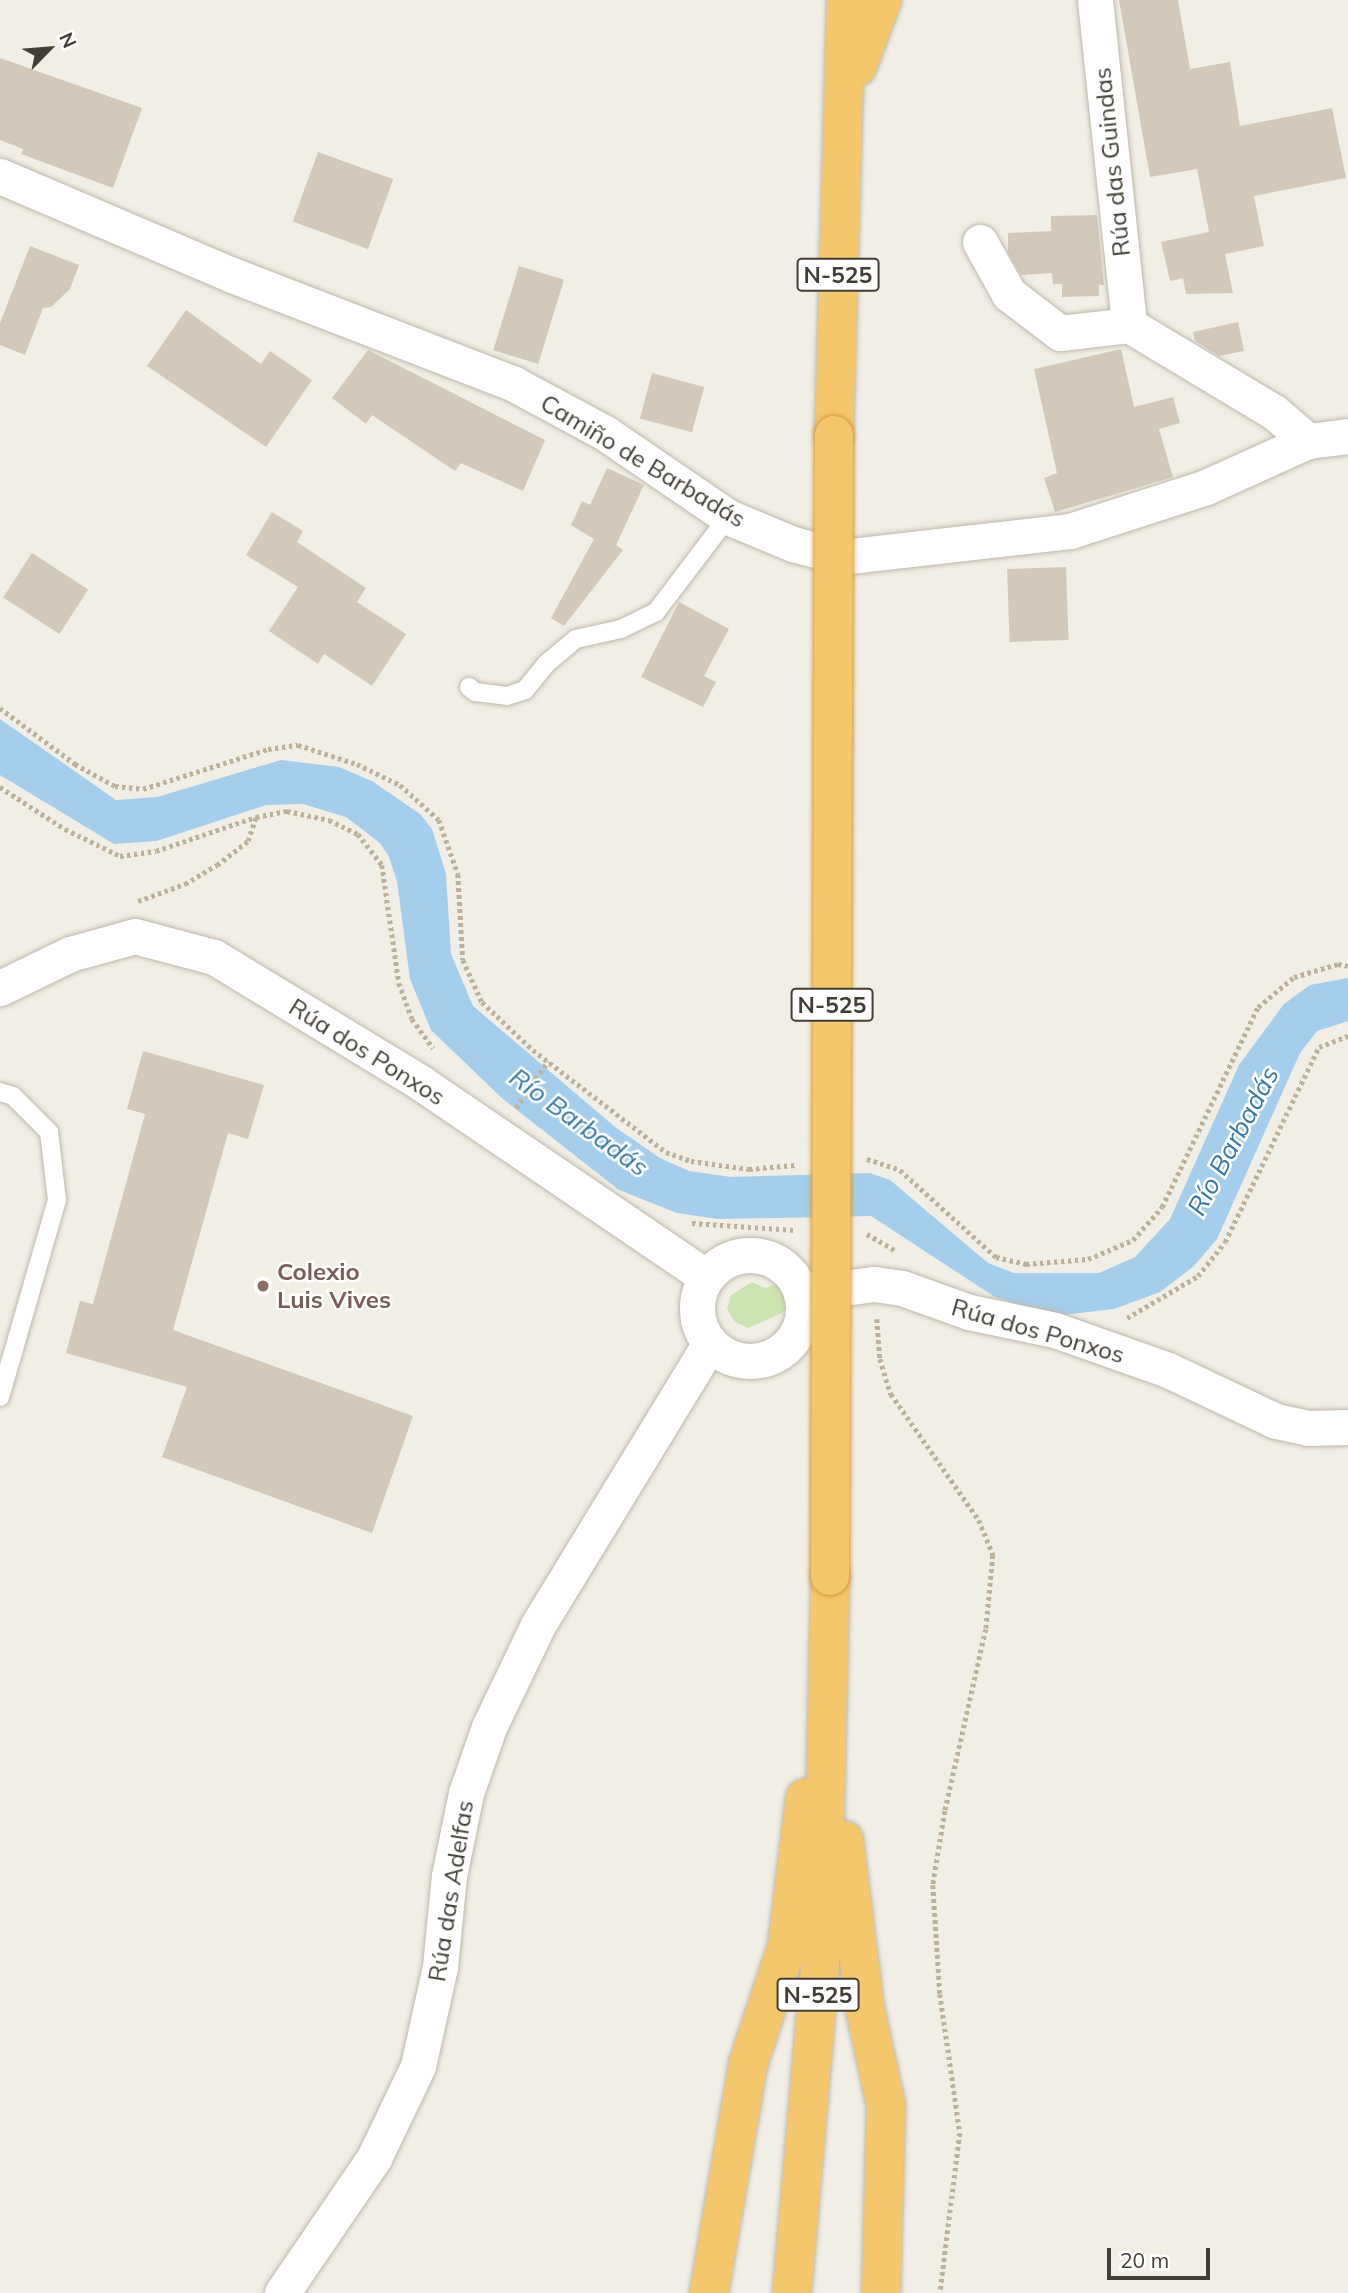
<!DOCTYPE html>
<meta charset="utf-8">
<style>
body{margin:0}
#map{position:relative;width:1348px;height:2293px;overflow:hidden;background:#f1eee5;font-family:Mulish,sans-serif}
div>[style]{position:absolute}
.green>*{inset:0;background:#cce4b0}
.water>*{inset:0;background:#a4ceeb}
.building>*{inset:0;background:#d2c9bb;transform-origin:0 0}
.path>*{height:4.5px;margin-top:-2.25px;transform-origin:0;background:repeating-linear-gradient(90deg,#bdb19a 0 3.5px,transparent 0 7px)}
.roads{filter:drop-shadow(0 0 2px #bfb8ab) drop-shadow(0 0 2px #bfb8ab)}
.lane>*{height:18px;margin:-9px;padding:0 9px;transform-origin:9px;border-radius:9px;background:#fff}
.street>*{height:35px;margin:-17.5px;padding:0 17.5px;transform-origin:17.5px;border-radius:17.5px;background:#fff}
.street>.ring{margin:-17.5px;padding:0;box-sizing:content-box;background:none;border:35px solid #fff;border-radius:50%}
.highway>*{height:38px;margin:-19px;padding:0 19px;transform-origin:19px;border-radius:19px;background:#f5c76c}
.bridges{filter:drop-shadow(0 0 2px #d49c3d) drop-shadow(0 0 2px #d49c3d)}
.highway-bridge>*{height:38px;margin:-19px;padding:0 19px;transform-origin:19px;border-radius:19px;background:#f5c76c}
.dots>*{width:19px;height:19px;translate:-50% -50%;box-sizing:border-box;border:4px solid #fff;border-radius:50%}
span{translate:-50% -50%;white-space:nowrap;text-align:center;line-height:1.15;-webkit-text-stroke:5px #fff;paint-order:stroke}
.shield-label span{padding:2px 5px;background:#fff;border:2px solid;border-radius:5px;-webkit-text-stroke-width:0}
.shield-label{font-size:23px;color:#433e35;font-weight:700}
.street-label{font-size:24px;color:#433e35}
.education-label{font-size:24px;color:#785e54;font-weight:700}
.left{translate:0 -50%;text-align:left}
.water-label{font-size:26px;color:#3578a9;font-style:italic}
.north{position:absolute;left:14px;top:14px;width:70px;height:70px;-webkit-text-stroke:5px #fff;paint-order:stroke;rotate:65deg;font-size:19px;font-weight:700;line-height:28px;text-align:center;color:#433e35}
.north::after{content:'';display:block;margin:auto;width:24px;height:32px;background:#433e35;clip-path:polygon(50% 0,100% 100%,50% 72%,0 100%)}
.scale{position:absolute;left:1107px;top:2248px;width:103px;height:32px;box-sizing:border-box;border:4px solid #433e35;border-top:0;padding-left:9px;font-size:21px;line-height:24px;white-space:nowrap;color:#433e35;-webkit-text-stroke:5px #fff;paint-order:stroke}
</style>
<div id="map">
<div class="green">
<i style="clip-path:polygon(752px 1282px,765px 1288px,785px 1282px,793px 1300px,782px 1313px,748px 1328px,735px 1322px,727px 1309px,731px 1295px)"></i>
</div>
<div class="water">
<i style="clip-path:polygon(0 719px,116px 800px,157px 797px,281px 760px,339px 767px,372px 781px,420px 814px,432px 829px,446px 874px,451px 954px,473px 1006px,615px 1127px,660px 1158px,689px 1171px,731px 1177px,870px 1173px,890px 1180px,988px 1263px,1014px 1273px,1099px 1273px,1135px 1257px,1170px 1219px,1239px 1065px,1284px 1004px,1310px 985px,1348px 978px,1348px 1021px,1317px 1031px,1300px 1053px,1217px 1239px,1193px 1267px,1160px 1292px,1114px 1309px,1054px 1316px,995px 1297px,871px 1216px,718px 1219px,677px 1213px,619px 1190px,503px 1099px,431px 1030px,410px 979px,397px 881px,389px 857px,380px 843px,346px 817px,303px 804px,266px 805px,157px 841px,114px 844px,0 775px)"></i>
</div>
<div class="building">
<i style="clip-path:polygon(1119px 0,1178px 0,1190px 69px,1230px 62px,1240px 126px,1332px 108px,1346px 178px,1254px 196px,1264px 246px,1225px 254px,1233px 293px,1186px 294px,1183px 278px,1170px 281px,1161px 242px,1209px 232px,1197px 169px,1150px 177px)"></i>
<i style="clip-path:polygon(0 58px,142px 108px,113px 188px,21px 154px,23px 149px,0 140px)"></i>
<i style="left:318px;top:152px;width:80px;height:74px;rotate:20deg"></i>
<i style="clip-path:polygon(1097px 215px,1104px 285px,1099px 285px,1099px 296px,1062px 297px,1062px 284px,1053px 284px,1052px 273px,1021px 275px,1008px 252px,1008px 233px,1051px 231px,1051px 216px)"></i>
<i style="clip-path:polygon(30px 246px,79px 265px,70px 289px,51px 307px,43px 308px,25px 355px,0 345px,0 323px)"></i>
<i style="left:519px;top:266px;width:47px;height:88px;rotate:17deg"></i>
<i style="clip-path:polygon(186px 310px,261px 364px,270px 351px,312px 380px,266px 447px,147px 366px)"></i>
<i style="clip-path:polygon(1238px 322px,1244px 351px,1219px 356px,1195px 341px,1193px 332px)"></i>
<i style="clip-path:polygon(1121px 349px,1134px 407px,1173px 397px,1180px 423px,1159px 429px,1173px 477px,1055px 512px,1044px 478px,1057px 473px,1034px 369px)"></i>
<i style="clip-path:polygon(368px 350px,545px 440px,523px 491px,461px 463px,455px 471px,372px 415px,366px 424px,332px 398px)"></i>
<i style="left:652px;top:373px;width:54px;height:47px;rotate:15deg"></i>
<i style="clip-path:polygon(607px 468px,644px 485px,616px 545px,623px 550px,564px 626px,551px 618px,594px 539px,571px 525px,582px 501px,590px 505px)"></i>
<i style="clip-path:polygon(272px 512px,303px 531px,297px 542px,366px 588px,357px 602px,406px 634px,372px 686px,324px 654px,318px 664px,269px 631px,298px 587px,246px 555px)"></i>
<i style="left:32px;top:553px;width:67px;height:53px;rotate:33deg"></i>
<i style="left:1066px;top:567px;width:73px;height:59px;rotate:88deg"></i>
<i style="clip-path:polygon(679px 602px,729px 629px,704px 676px,716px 682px,703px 707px,641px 677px)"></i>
<i style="clip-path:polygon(143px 1051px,264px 1085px,248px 1139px,228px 1133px,173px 1330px,413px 1416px,372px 1533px,162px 1457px,187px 1387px,66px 1353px,80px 1301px,93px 1304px,145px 1114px,127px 1109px)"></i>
</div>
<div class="path">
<i style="left:0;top:708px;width:94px;rotate:36.7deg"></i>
<i style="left:75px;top:764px;width:46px;rotate:28.8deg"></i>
<i style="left:115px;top:786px;width:28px;rotate:6deg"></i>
<i style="left:143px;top:789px;width:131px;rotate:-17.7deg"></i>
<i style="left:268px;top:749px;width:30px;rotate:-8deg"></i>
<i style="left:298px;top:745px;width:62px;rotate:17.9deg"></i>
<i style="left:357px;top:764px;width:48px;rotate:26deg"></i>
<i style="left:400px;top:785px;width:52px;rotate:41.9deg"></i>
<i style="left:439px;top:820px;width:57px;rotate:70.6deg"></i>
<i style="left:458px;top:874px;width:86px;rotate:86.7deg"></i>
<i style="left:463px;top:960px;width:46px;rotate:65.7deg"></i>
<i style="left:482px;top:1002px;width:70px;rotate:43.3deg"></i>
<i style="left:533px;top:1050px;width:168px;rotate:37.5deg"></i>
<i style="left:666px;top:1152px;width:27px;rotate:20deg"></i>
<i style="left:691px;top:1161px;width:59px;rotate:7.9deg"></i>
<i style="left:749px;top:1169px;width:46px;rotate:-5deg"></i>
<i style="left:0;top:787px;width:77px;rotate:32.9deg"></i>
<i style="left:65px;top:829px;width:61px;rotate:26.1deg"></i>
<i style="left:120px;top:856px;width:36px;rotate:-8deg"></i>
<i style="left:156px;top:851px;width:106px;rotate:-18.8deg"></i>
<i style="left:256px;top:817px;width:32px;rotate:-11deg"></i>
<i style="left:287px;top:811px;width:43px;rotate:12.1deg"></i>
<i style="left:329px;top:820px;width:32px;rotate:26deg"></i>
<i style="left:358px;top:834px;width:39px;rotate:52deg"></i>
<i style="left:382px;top:865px;width:119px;rotate:81.8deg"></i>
<i style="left:399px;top:983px;width:38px;rotate:70deg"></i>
<i style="left:412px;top:1019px;width:36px;rotate:54deg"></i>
<i style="left:138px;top:901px;width:50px;rotate:-19.9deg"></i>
<i style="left:185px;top:884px;width:37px;rotate:-31deg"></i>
<i style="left:217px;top:865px;width:39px;rotate:-38deg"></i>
<i style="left:248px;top:841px;width:25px;rotate:-72deg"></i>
<i style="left:516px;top:1108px;width:57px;rotate:-55.8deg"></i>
<i style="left:867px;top:1159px;width:35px;rotate:18deg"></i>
<i style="left:900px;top:1170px;width:130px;rotate:42.2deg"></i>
<i style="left:996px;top:1257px;width:31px;rotate:13deg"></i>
<i style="left:1026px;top:1264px;width:62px;rotate:-4.6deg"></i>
<i style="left:1088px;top:1259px;width:49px;rotate:-22.9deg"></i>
<i style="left:1133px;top:1240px;width:44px;rotate:-48.7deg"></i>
<i style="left:1162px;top:1207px;width:222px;rotate:-64.4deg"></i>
<i style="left:1258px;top:1007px;width:47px;rotate:-39.8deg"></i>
<i style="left:1294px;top:977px;width:46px;rotate:-16.5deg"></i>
<i style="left:1338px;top:964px;width:10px;rotate:11deg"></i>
<i style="left:692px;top:1223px;width:103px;rotate:3.9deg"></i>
<i style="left:867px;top:1234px;width:32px;rotate:30deg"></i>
<i style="left:1127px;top:1318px;width:82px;rotate:-30.6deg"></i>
<i style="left:1198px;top:1276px;width:43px;rotate:-51.5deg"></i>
<i style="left:1225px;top:1242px;width:216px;rotate:-64.3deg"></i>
<i style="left:1319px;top:1047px;width:31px;rotate:-21deg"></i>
<i style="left:877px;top:1319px;width:40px;rotate:85.7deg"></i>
<i style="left:880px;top:1359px;width:37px;rotate:73deg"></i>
<i style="left:891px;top:1394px;width:154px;rotate:55.1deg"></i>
<i style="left:979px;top:1520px;width:38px;rotate:68deg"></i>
<i style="left:993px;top:1555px;width:74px;rotate:95.4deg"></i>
<i style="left:986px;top:1629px;width:187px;rotate:102.7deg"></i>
<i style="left:945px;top:1811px;width:75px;rotate:99.2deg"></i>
<i style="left:933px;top:1885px;width:109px;rotate:86.3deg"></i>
<i style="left:940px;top:1994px;width:140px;rotate:81.8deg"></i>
<i style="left:960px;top:2133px;width:161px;rotate:97.1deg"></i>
</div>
<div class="roads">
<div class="lane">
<i style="left:469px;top:687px;width:8px;rotate:40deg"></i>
<i style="left:475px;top:692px;width:32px;rotate:7deg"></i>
<i style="left:507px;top:696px;width:19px;rotate:-18deg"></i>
<i style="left:525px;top:690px;width:33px;rotate:-51deg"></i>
<i style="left:546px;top:664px;width:39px;rotate:-40deg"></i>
<i style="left:576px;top:639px;width:46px;rotate:-12.5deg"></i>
<i style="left:621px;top:629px;width:39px;rotate:-26deg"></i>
<i style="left:656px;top:612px;width:119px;rotate:-52.8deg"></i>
<i style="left:0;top:1092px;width:14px;rotate:17deg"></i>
<i style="left:13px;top:1096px;width:51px;rotate:45deg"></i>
<i style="left:49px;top:1132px;width:68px;rotate:83.3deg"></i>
<i style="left:57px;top:1200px;width:205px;rotate:106.1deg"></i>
</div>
<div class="street">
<i style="left:1095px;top:0;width:327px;rotate:84deg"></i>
<i style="left:1129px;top:325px;width:169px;rotate:31deg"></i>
<i style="left:1274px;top:412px;width:45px;rotate:40.5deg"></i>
<i style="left:0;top:176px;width:252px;rotate:23.1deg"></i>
<i style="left:232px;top:275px;width:302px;rotate:21.1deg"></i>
<i style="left:514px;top:384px;width:103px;rotate:28.3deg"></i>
<i style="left:605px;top:433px;width:149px;rotate:34.3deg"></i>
<i style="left:728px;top:517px;width:70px;rotate:22.6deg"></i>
<i style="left:793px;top:544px;width:51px;rotate:14.9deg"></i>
<i style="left:842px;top:557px;width:229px;rotate:-6.5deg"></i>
<i style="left:1070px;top:531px;width:143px;rotate:-17.9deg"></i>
<i style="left:1206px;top:487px;width:112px;rotate:-24.3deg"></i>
<i style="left:1308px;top:441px;width:40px;rotate:-7.1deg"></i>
<i style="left:980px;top:242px;width:60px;rotate:60.9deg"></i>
<i style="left:1009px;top:294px;width:64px;rotate:37.4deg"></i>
<i style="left:1060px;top:333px;width:69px;rotate:-6.6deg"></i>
<i style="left:0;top:988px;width:78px;rotate:-25.9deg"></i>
<i style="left:70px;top:954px;width:67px;rotate:-15.5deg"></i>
<i style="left:135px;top:936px;width:82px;rotate:14.9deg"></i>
<i style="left:214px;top:957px;width:242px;rotate:31.3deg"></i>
<i style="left:421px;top:1083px;width:345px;rotate:34.2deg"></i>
<i class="ring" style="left:697px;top:1255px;width:71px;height:71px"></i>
<i style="left:801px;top:1294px;width:74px;rotate:-7.8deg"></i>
<i style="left:874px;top:1284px;width:28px;rotate:8deg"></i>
<i style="left:902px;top:1288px;width:71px;rotate:19.7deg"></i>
<i style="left:969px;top:1312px;width:88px;rotate:11.8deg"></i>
<i style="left:1055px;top:1330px;width:120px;rotate:19.5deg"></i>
<i style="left:1168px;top:1370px;width:119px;rotate:25.3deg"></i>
<i style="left:1276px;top:1421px;width:33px;rotate:12deg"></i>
<i style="left:1308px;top:1428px;width:40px;rotate:-1.4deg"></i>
<i style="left:282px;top:2293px;width:163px;rotate:-55.7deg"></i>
<i style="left:374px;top:2158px;width:102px;rotate:-64.4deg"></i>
<i style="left:418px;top:2066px;width:101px;rotate:-77.5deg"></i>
<i style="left:440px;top:1967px;width:91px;rotate:-84.4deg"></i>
<i style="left:449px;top:1876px;width:85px;rotate:-78.4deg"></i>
<i style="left:466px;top:1793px;width:70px;rotate:-70.8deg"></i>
<i style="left:489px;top:1727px;width:113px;rotate:-64.3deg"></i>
<i style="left:538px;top:1625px;width:330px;rotate:-58.6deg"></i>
</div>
<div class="highway">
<i style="left:857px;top:67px;width:72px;rotate:-69.5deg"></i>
<i style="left:834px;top:435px;width:435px;rotate:-88.4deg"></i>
<i style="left:844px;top:1840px;width:170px;rotate:82.9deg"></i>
<i style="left:865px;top:2009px;width:98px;rotate:77.7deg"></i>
<i style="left:886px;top:2105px;width:188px;rotate:91.5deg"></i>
<i style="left:709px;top:2293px;width:232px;rotate:-80.3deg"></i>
<i style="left:748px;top:2064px;width:123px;rotate:-71.6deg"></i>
<i style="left:787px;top:1947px;width:150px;rotate:-83.1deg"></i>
<i style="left:792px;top:2293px;width:352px;rotate:-85.1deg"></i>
<i style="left:822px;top:1942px;width:366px;rotate:-88.7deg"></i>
</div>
</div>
<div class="bridges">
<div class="highway-bridge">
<i style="left:830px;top:1576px;width:1141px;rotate:-89.8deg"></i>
</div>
</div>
<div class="dots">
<i style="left:263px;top:1286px;background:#8d6e63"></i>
</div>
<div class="shield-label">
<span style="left:838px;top:275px">N-525</span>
<span style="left:832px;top:1005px">N-525</span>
<span style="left:818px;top:1995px">N-525</span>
</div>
<div class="street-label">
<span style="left:1112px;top:162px;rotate:-96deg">Rúa das Guindas</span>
<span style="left:643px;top:461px;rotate:31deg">Camiño de Barbadás</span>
<span style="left:367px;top:1052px;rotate:32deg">Rúa dos Ponxos</span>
<span style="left:1038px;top:1331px;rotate:16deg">Rúa dos Ponxos</span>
<span style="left:451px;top:1891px;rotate:-81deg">Rúa das Adelfas</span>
</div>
<div class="education-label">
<span class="left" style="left:277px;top:1286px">Colexio<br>Luis Vives</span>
</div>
<div class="water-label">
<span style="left:579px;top:1122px;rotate:36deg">Río Barbadás</span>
<span style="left:1233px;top:1141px;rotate:-62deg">Río Barbadás</span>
</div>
<div class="north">N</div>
<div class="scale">20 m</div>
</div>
